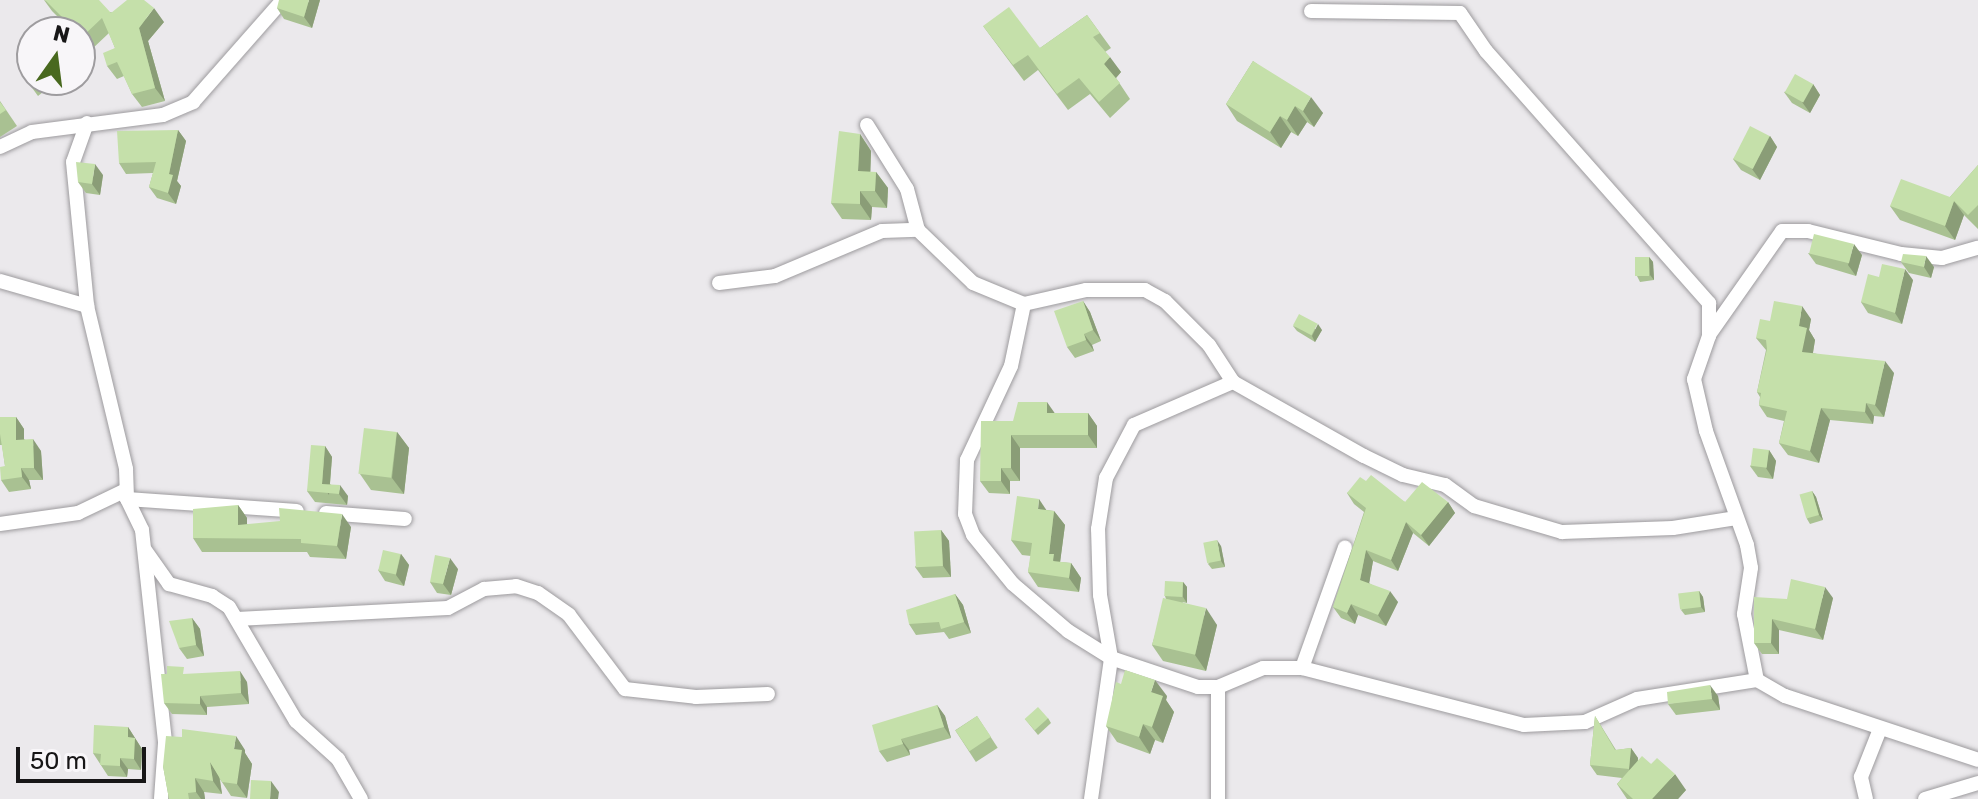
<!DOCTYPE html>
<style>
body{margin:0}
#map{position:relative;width:1978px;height:799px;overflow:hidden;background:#ebe9ec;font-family:Rubik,sans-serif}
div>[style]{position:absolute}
.roads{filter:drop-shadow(0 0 2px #9d9b9e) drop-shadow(0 0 2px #9d9b9e)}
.street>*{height:14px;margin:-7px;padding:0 7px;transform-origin:7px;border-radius:7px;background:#fff}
.wall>*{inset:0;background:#a9c192;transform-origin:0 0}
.shaded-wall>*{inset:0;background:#8a9d77}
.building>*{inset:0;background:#c5e0aa;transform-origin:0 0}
span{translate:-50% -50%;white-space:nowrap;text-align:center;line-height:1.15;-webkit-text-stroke:7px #f8f6f9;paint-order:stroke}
.north{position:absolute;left:16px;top:16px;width:80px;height:80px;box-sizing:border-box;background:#f8f6f9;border:2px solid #9e9c9f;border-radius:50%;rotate:14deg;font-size:22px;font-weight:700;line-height:32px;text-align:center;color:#171617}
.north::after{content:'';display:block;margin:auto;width:28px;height:36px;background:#49691f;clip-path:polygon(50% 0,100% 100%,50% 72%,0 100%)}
.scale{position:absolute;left:16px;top:747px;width:130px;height:36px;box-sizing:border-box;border:4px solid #171617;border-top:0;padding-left:10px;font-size:24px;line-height:28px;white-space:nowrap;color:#171617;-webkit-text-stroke:6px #f8f6f9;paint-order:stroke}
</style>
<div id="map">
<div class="roads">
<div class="street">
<i style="left:1311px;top:11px;width:149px;rotate:0.8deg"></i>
<i style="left:1460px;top:13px;width:46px;rotate:55.6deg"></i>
<i style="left:1486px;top:51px;width:337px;rotate:48.5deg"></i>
<i style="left:1709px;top:303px;width:33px;rotate:90deg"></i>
<i style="left:1709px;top:336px;width:46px;rotate:109.2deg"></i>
<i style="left:1694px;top:379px;width:53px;rotate:77deg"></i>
<i style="left:1706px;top:431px;width:121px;rotate:70.2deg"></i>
<i style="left:1747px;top:545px;width:23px;rotate:80deg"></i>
<i style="left:1751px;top:568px;width:47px;rotate:98.7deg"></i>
<i style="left:1744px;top:614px;width:67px;rotate:78.9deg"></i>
<i style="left:1757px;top:680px;width:32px;rotate:30deg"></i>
<i style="left:1785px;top:696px;width:203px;rotate:18.3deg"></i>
<i style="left:87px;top:123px;width:41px;rotate:109.7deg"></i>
<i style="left:73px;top:162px;width:145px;rotate:84.4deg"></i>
<i style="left:87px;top:306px;width:168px;rotate:76.5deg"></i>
<i style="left:126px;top:469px;width:30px;rotate:88deg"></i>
<i style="left:127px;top:499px;width:34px;rotate:64deg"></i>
<i style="left:142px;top:530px;width:214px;rotate:83.8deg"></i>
<i style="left:165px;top:743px;width:56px;rotate:94.1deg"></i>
<i style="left:867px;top:125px;width:75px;rotate:58deg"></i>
<i style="left:907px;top:189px;width:42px;rotate:75deg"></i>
<i style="left:0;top:147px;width:35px;rotate:-25deg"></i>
<i style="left:32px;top:132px;width:132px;rotate:-7.4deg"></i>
<i style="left:163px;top:115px;width:33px;rotate:-23deg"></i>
<i style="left:193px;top:102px;width:136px;rotate:-48.6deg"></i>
<i style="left:0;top:281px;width:91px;rotate:16deg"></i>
<i style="left:719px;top:283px;width:56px;rotate:-7.1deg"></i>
<i style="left:775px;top:276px;width:116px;rotate:-22.8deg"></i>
<i style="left:882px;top:231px;width:36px;rotate:-2deg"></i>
<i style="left:918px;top:230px;width:76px;rotate:43.9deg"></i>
<i style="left:973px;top:283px;width:55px;rotate:22.4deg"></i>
<i style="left:1024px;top:304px;width:64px;rotate:-12.7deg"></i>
<i style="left:1086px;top:290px;width:59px"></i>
<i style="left:1145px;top:290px;width:23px;rotate:29deg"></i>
<i style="left:1165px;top:301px;width:62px;rotate:45deg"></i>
<i style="left:1209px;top:345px;width:44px;rotate:57deg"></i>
<i style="left:1233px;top:382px;width:150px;rotate:29.5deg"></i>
<i style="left:1364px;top:456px;width:43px;rotate:26deg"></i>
<i style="left:1403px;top:475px;width:43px;rotate:13.4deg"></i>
<i style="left:1445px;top:485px;width:36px;rotate:36deg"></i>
<i style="left:1474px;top:506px;width:92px;rotate:16.5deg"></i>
<i style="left:1562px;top:532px;width:111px;rotate:-2.1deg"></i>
<i style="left:1673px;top:528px;width:64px;rotate:-9deg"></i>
<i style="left:1024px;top:304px;width:63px;rotate:101.8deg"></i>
<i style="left:1011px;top:366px;width:104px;rotate:115.1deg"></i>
<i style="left:967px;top:460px;width:54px;rotate:92.1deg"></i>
<i style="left:965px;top:514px;width:22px;rotate:69deg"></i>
<i style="left:973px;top:535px;width:63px;rotate:50.8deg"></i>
<i style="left:1013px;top:584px;width:72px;rotate:40.5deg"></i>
<i style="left:1068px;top:631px;width:51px;rotate:32.1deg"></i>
<i style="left:1111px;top:658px;width:92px;rotate:18.4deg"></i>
<i style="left:1198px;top:687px;width:20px"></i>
<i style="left:1218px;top:687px;width:49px;rotate:-22.9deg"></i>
<i style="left:1263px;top:668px;width:39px"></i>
<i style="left:1302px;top:668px;width:229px;rotate:14.4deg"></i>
<i style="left:1524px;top:725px;width:61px;rotate:-2.8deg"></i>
<i style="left:1585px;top:722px;width:57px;rotate:-23.9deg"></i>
<i style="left:1637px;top:699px;width:121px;rotate:-9deg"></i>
<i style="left:1709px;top:335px;width:127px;rotate:-54.9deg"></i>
<i style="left:1782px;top:231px;width:26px"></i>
<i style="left:1808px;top:231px;width:96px;rotate:13.9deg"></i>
<i style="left:1901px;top:254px;width:41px;rotate:5.6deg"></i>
<i style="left:1942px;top:258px;width:37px;rotate:-16deg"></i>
<i style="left:127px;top:499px;width:170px;rotate:4deg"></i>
<i style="left:326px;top:513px;width:79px;rotate:4.3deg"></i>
<i style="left:0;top:524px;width:79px;rotate:-8deg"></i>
<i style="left:78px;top:513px;width:53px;rotate:-25.6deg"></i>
<i style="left:145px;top:550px;width:42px;rotate:54.8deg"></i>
<i style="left:169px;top:584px;width:45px;rotate:15.6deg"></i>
<i style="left:212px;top:596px;width:20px;rotate:33deg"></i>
<i style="left:229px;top:607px;width:132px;rotate:59.6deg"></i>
<i style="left:296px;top:721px;width:57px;rotate:42.1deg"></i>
<i style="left:338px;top:759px;width:46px;rotate:60.1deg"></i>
<i style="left:237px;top:619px;width:211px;rotate:-3deg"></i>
<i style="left:448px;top:608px;width:41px;rotate:-27.8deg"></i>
<i style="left:484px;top:589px;width:32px;rotate:-5deg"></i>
<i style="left:516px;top:586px;width:23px;rotate:18deg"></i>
<i style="left:538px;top:593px;width:38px;rotate:35deg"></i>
<i style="left:569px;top:615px;width:93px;rotate:52.9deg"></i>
<i style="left:625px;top:689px;width:71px;rotate:6.4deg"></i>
<i style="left:696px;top:697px;width:72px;rotate:-2.4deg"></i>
<i style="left:1302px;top:668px;width:128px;rotate:-70.4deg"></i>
<i style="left:1218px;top:687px;width:112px;rotate:90deg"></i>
<i style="left:1091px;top:799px;width:142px;rotate:-81.9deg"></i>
<i style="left:1111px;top:658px;width:64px;rotate:-99.9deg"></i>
<i style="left:1100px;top:595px;width:66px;rotate:-91.7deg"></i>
<i style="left:1098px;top:529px;width:52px;rotate:-81.1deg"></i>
<i style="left:1106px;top:478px;width:60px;rotate:-62.2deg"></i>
<i style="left:1134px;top:425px;width:108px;rotate:-23.5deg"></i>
<i style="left:1866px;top:799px;width:23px;rotate:-103deg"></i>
<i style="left:1861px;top:777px;width:52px;rotate:-68.4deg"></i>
<i style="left:1925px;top:799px;width:55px;rotate:-16.8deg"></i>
</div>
</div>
<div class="wall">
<i style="clip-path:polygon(44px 0,164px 22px,148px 41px,165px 101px,142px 107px,132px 94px,124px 76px,117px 79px,107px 66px,115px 48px,109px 33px,91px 50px,80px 39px,80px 32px,73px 32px,52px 11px)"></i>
<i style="clip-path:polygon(320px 0,312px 28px,284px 19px,277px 8px)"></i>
<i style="clip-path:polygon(1087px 15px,1111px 48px,1105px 52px,1121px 72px,1116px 78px,1130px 99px,1110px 118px,1090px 94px,1068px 110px,1038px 70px,1024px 81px,983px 26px,1040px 48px)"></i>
<i style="clip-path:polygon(1253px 61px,1323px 113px,1314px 127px,1307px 122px,1298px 136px,1291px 132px,1281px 148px,1237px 121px,1226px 104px)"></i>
<i style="clip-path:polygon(29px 62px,32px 80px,58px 80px,38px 96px,30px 85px)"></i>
<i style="clip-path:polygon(1813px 84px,1820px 95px,1810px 113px,1792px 103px,1784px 92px)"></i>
<i style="clip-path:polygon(0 101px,17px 126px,0 137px)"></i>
<i style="clip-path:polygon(178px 130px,186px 141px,177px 181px,181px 186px,176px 204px,157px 198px,149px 187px,153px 173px,126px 174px,119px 163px)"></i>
<i style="clip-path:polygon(860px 134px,871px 151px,870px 172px,876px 172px,888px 188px,887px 208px,872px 207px,871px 220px,842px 219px,831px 203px)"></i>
<i style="clip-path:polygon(1770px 136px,1777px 147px,1760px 180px,1741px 170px,1733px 159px)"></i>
<i style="clip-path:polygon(1978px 165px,1978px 229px,1964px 215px,1955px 240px,1900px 220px,1890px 206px,1950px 197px)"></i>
<i style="clip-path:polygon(103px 175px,100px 195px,86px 193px,78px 182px)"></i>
<i style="clip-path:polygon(1808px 253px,1862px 255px,1856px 276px,1816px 264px)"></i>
<i style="clip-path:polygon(1649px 257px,1653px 262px,1654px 280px,1640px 282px,1637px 276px)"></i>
<i style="clip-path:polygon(1901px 262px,1934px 267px,1931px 278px,1909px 273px)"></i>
<i style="clip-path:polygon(1879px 277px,1913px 280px,1902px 324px,1868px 313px,1861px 302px)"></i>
<i style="clip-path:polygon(1083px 301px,1090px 312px,1101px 341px,1092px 345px,1094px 351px,1075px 358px,1067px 347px)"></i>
<i style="clip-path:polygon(1811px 319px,1809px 330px,1815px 340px,1813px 353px,1894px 373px,1884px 417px,1874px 416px,1873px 424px,1830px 420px,1819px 463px,1788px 455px,1779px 443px,1784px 421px,1767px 417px,1759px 405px,1760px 397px,1757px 392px,1766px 350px,1756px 338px,1770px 321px)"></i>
<i style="clip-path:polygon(1293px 326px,1322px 330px,1315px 342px,1297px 331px)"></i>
<i style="clip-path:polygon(1088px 413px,1097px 426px,1097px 448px,1020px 448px,1020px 481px,1010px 481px,1010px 494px,989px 493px,980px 481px,1013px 421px)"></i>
<i style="clip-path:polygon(0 417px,16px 417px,24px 429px,24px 439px,41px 451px,43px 480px,29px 480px,31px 489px,9px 492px,1px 480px,5px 466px,2px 445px,0 445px)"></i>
<i style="clip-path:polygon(397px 432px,409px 448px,404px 494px,371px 490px,360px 474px)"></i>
<i style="clip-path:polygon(325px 446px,332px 457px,330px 484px,348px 496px,347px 505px,315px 502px,307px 491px)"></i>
<i style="clip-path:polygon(1769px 450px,1776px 461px,1773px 479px,1758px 477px,1750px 466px)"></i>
<i style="clip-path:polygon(1366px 481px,1405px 502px,1448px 502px,1455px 513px,1429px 546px,1413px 533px,1398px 571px,1373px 561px,1369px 583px,1398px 602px,1386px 626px,1358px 615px,1355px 624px,1341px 618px,1333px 607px,1364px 512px,1354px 504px,1347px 493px)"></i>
<i style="clip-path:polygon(1812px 491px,1816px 497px,1823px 520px,1810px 524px,1807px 519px)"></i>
<i style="clip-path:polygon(238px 505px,247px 518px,247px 524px,351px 527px,346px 559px,310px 557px,307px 552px,202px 552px,193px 538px)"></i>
<i style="clip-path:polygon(1047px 510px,1054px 511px,1065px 525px,1060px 562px,1071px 563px,1081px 578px,1079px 592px,1038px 587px,1028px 572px,1031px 556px,1022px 555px,1011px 540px)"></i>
<i style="clip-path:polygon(941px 530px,949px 541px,951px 577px,923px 578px,915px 567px)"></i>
<i style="clip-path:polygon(1221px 546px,1225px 567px,1212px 569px,1208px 564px)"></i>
<i style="clip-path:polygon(401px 554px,409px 565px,404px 586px,385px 581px,378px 570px)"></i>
<i style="clip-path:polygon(458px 569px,451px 595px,437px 593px,430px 582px)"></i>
<i style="clip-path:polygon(1183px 582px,1187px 587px,1187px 603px,1182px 602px,1217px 625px,1206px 671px,1163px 661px,1152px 645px,1166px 599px,1165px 596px)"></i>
<i style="clip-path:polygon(1699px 591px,1703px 597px,1705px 612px,1685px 615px,1681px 610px)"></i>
<i style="clip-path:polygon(955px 594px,963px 605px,971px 633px,949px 639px,944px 632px,916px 635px,909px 624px)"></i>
<i style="clip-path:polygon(1833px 598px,1823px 640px,1779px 630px,1779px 654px,1762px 654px,1754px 643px,1787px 599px)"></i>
<i style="clip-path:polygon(192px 618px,200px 629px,204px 656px,187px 659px,179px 648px)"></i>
<i style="clip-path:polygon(189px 674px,247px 682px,249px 704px,207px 707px,207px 715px,172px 714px,164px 703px)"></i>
<i style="clip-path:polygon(1167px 696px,1166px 700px,1174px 712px,1163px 743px,1155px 740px,1150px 754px,1117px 742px,1106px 726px)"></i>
<i style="clip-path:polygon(1718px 696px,1720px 710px,1676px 715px,1668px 704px)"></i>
<i style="clip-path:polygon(937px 705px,945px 716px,951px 738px,909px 750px,910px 755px,887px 762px,879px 751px)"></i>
<i style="left:977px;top:716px;width:38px;height:26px;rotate:57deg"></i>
<i style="clip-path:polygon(1595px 716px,1616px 750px,1631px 748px,1638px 758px,1638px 761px,1651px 764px,1686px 790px,1678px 799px,1627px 799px,1617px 784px,1622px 778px,1597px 775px,1590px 765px)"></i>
<i style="clip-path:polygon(1048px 718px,1051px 723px,1038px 735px,1025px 719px)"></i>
<i style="clip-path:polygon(128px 727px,142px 749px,141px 770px,128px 769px,127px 777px,108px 776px,93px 753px)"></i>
<i style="clip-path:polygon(245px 750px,245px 753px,252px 764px,247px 798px,231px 796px,220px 779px,222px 794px,204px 792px,205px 799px,169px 799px,163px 766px)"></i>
</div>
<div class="shaded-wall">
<i style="clip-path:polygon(309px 0,320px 0,312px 28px,304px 17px)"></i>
<i style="clip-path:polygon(154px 8px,164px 22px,148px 41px,165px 101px,155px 88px,139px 28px)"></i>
<i style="clip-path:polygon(1110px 57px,1121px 72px,1115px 79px,1104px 64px)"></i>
<i style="clip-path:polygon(1813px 84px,1820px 95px,1810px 113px,1802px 102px)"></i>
<i style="clip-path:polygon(1311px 97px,1323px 113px,1314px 127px,1303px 111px)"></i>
<i style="clip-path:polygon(1295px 106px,1307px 122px,1298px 136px,1287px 120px)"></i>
<i style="clip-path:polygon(1280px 116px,1291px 132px,1281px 148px,1270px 132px)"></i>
<i style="clip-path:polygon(178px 130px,186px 141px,177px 181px,181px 186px,176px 204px,168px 193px,169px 174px)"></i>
<i style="clip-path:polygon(860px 134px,871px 151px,870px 187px,858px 171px)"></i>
<i style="clip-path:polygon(1770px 136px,1777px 147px,1760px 180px,1752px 169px)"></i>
<i style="clip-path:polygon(95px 164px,103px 175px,100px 195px,92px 184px)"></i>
<i style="clip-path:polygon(876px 172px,888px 188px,887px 208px,875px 191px)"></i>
<i style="clip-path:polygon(860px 191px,872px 207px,871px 220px,860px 204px)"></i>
<i style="clip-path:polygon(1954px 201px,1964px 215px,1955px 240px,1945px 226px)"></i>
<i style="clip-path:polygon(1854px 244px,1862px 255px,1856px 276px,1848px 265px)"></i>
<i style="clip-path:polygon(1926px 256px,1934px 267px,1931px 278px,1924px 267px)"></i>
<i style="clip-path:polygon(1649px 257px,1653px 262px,1654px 280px,1650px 275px)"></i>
<i style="clip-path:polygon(1905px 269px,1913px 280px,1902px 324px,1895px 313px)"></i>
<i style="clip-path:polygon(1083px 301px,1090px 312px,1101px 341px,1093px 330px)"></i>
<i style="clip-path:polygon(1802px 306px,1811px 319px,1809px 330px,1815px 340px,1811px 364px,1802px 352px,1799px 326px)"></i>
<i style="clip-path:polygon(1318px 324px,1322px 330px,1315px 342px,1312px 336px)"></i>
<i style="clip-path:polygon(1084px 334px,1092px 345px,1094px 351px,1086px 340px)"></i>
<i style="clip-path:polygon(1885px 361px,1894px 373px,1884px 417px,1875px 405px)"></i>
<i style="clip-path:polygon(1047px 402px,1056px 415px,1047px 413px)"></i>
<i style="clip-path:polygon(1866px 403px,1874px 416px,1873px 424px,1865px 412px)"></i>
<i style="clip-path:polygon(1821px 408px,1830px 420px,1819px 463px,1810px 451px)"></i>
<i style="clip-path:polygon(1088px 413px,1097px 426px,1097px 448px,1088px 435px)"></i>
<i style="clip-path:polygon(16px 417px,24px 429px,24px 452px,16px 440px)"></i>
<i style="clip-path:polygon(397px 432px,409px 448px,404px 494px,392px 478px)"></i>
<i style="clip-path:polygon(1011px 435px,1020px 448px,1020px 481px,1011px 468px)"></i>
<i style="clip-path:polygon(33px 439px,41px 451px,43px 480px,34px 468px)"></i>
<i style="clip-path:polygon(325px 446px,332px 457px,329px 495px,322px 484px)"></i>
<i style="clip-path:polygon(1769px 450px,1776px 461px,1773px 479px,1766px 468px)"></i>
<i style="clip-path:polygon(21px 468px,29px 480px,31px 489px,22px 477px)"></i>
<i style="clip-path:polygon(1001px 468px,1010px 481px,1010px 494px,1001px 481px)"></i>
<i style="clip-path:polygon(340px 485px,348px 496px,347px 505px,339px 494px)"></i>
<i style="clip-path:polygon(1812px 491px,1816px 497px,1823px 520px,1819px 515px)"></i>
<i style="clip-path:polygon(1039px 499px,1049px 514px,1038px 509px)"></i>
<i style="clip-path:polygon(1448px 502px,1455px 513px,1429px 546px,1421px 535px)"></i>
<i style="clip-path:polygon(238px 505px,247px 518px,247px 538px,238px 525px)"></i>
<i style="clip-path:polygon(1054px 511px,1065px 525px,1060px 563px,1063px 575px,1049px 554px)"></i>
<i style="clip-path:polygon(342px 514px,351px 527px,346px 559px,337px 546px)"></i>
<i style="clip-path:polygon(1406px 522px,1413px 533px,1398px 571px,1391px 560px)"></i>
<i style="clip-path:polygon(941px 530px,949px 541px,951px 577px,943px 566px)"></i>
<i style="clip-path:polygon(1217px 540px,1221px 546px,1225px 567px,1221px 561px)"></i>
<i style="clip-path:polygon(1366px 550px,1373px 561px,1368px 590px,1360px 580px)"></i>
<i style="clip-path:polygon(401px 554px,409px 565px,404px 586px,396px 575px)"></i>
<i style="clip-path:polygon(450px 558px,458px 569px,451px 595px,443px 584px)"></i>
<i style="clip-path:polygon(1071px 563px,1081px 578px,1079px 592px,1069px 578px)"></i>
<i style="clip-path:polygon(1183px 582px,1187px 587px,1187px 603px,1183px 597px)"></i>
<i style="clip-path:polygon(1825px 587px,1833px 598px,1823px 640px,1815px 629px)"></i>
<i style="clip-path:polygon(1390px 591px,1398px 602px,1386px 626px,1378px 615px)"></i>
<i style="clip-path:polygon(1699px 591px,1703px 597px,1705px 612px,1701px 607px)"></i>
<i style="clip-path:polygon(955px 594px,963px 605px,971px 633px,964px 622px)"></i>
<i style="clip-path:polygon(1351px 604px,1358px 615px,1355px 624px,1347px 613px)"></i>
<i style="clip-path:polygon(1206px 608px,1217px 625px,1206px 671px,1195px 655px)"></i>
<i style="clip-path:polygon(192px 618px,200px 629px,204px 656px,196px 645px)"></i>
<i style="clip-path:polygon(1772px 619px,1779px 630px,1779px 654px,1771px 643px)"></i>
<i style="clip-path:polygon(240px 671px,247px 682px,249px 704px,241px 693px)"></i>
<i style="clip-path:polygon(1155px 680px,1167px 696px,1166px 700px,1174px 712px,1163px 743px,1152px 727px,1151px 692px)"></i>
<i style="clip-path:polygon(1710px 685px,1718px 696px,1720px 710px,1712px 699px)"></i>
<i style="clip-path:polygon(200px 696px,207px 707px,207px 715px,200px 704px)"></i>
<i style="clip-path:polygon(937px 705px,945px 716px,951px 738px,944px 727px)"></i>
<i style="clip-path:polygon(1143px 724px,1155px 740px,1150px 754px,1139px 737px)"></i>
<i style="clip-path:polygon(128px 727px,142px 749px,141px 770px,134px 759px,128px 737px)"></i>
<i style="clip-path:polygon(236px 736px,245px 750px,245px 753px,252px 764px,247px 798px,237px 784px,234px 749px)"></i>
<i style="clip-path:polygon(901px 739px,909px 750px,910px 755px,903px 744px)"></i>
<i style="clip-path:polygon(1631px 748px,1638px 758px,1636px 779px,1629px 769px)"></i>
<i style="clip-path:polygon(120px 758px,128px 769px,127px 777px,120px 766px)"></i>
<i style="clip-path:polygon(210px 762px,219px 776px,222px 794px,213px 781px)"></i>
<i style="clip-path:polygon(1675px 774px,1686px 790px,1678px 799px,1652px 799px)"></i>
<i style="clip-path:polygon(195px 778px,204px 792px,205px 799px,201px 799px,196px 792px)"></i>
<i style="clip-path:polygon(271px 781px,279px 792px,278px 799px,270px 799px)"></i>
</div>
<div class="building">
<i style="clip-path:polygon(45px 0,99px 0,111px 13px,127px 0,144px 0,154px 8px,139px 28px,155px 88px,132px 94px,117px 62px,107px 66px,103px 53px,115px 48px,102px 18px,82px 37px,80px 35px,80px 32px,77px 32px)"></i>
<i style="clip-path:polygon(279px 0,309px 0,304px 17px,277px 8px)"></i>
<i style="clip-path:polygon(1009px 7px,1040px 48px,1087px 15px,1100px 33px,1093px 37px,1110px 57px,1104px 64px,1120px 83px,1099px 102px,1079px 78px,1057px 94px,1028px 55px,1013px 65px,983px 26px)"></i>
<i style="clip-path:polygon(32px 47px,32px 80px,36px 80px,30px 85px,23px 74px,29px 62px,23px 52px)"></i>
<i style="clip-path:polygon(1253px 61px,1311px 97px,1303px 111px,1295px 106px,1287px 120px,1280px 116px,1270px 132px,1226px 104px)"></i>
<i style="left:1795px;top:74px;width:21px;height:21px;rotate:29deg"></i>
<i style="clip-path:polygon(0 102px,6px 110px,0 114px)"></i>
<i style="left:1750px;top:126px;width:22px;height:37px;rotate:27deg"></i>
<i style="clip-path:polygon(178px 130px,169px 174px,173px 175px,168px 193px,149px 187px,156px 162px,119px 163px,117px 131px)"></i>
<i style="clip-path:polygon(839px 131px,860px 134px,858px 171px,876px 172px,875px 191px,860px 191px,860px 204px,831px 203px)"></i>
<i style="clip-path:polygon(76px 162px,95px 164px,92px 184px,78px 182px)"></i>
<i style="clip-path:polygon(1978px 165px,1978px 205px,1968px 215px,1954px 201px,1945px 226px,1890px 206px,1901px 179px,1950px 197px)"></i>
<i style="left:1814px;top:234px;width:41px;height:20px;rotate:14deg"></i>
<i style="clip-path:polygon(1903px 254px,1926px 256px,1924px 267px,1901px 262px)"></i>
<i style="left:1635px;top:257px;width:14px;height:19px"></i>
<i style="clip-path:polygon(1882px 264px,1905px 269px,1895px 313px,1861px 302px,1868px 274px,1879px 277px)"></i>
<i style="clip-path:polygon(1083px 301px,1093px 330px,1084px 334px,1086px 340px,1067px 347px,1054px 311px)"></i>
<i style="clip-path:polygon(1774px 301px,1802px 306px,1799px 326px,1807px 328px,1802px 352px,1885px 361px,1875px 405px,1866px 403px,1865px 412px,1821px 408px,1810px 451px,1779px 443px,1787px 411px,1759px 405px,1761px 393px,1757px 392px,1767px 349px,1766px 340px,1756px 338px,1760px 319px,1770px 321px)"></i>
<i style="left:1299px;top:314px;width:21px;height:13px;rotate:28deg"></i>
<i style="clip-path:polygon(1018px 402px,1047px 402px,1047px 413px,1088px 413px,1088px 435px,1011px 435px,1011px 468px,1001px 468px,1001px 481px,980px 481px,981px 421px,1013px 421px)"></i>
<i style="clip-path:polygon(0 417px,16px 417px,16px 440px,33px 439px,34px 468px,21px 468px,22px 477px,1px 480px,0 467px,5px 466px,0 434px)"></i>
<i style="left:364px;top:428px;width:33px;height:46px;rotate:7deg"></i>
<i style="clip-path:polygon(311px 445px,325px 446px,322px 484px,340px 485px,339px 494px,307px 491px)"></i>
<i style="left:1753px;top:448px;width:16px;height:18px;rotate:7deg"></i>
<i style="clip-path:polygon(1371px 475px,1405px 502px,1422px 482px,1448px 502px,1421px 535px,1406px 522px,1391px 560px,1366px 550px,1360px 580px,1390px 591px,1378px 615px,1351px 604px,1347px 613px,1333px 607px,1366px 508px,1347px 493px,1360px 477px,1366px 481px)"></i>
<i style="left:1812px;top:491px;width:25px;height:13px;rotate:74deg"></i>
<i style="clip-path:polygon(1017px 496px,1039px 499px,1038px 509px,1054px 511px,1049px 554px,1054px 554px,1053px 561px,1071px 563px,1069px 578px,1028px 572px,1032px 543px,1011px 540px)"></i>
<i style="clip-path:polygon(238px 505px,238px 525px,280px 521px,279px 508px,342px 514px,337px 546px,301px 543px,301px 539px,193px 538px,193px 509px)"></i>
<i style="left:941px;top:530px;width:36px;height:27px;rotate:87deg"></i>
<i style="left:1217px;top:540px;width:21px;height:14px;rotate:79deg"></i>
<i style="left:383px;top:550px;width:18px;height:21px;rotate:13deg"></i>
<i style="clip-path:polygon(435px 555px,450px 558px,443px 584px,430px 582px)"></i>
<i style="clip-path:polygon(1791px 579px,1825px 587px,1815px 629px,1772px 619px,1771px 643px,1754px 643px,1754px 597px,1787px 599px)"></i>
<i style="left:1165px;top:581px;width:18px;height:15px;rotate:3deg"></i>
<i style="left:1699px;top:591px;width:16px;height:21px;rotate:83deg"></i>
<i style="clip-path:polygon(955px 594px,964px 622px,941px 629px,939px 622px,909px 624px,906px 610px)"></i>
<i style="left:1163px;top:598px;width:44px;height:48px;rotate:13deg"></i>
<i style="clip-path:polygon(192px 618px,196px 645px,179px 648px,169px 621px)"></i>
<i style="clip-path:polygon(167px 666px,184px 667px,183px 674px,240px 671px,241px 693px,200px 696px,200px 704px,164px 703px,161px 674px,167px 674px)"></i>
<i style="clip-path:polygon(1125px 670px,1155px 680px,1151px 692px,1163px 696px,1152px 727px,1143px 724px,1139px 737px,1106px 726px,1116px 682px,1121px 684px)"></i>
<i style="clip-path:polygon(1710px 685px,1712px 699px,1668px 704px,1667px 692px)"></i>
<i style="clip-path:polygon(937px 705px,944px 727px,901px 739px,903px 744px,879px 751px,872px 725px)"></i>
<i style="left:1038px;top:707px;width:15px;height:18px;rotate:48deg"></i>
<i style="left:977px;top:716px;width:25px;height:26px;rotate:56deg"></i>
<i style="clip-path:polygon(1595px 716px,1615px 750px,1631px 748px,1629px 769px,1590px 765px)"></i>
<i style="clip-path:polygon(94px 725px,128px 727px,128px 737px,135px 738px,134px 759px,120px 758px,120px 766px,100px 765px,101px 754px,93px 753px)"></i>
<i style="clip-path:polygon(182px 729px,236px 736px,234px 749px,242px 750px,237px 784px,222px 782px,210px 762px,213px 781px,195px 778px,196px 792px,188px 793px,189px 799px,169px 799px,163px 766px,166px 736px,182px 737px)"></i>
<i style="clip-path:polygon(1642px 756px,1651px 764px,1657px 758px,1675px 774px,1652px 799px,1633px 799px,1617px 784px)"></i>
<i style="left:251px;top:780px;width:20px;height:19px;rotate:3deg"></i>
</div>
<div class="north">N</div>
<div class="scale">50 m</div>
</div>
